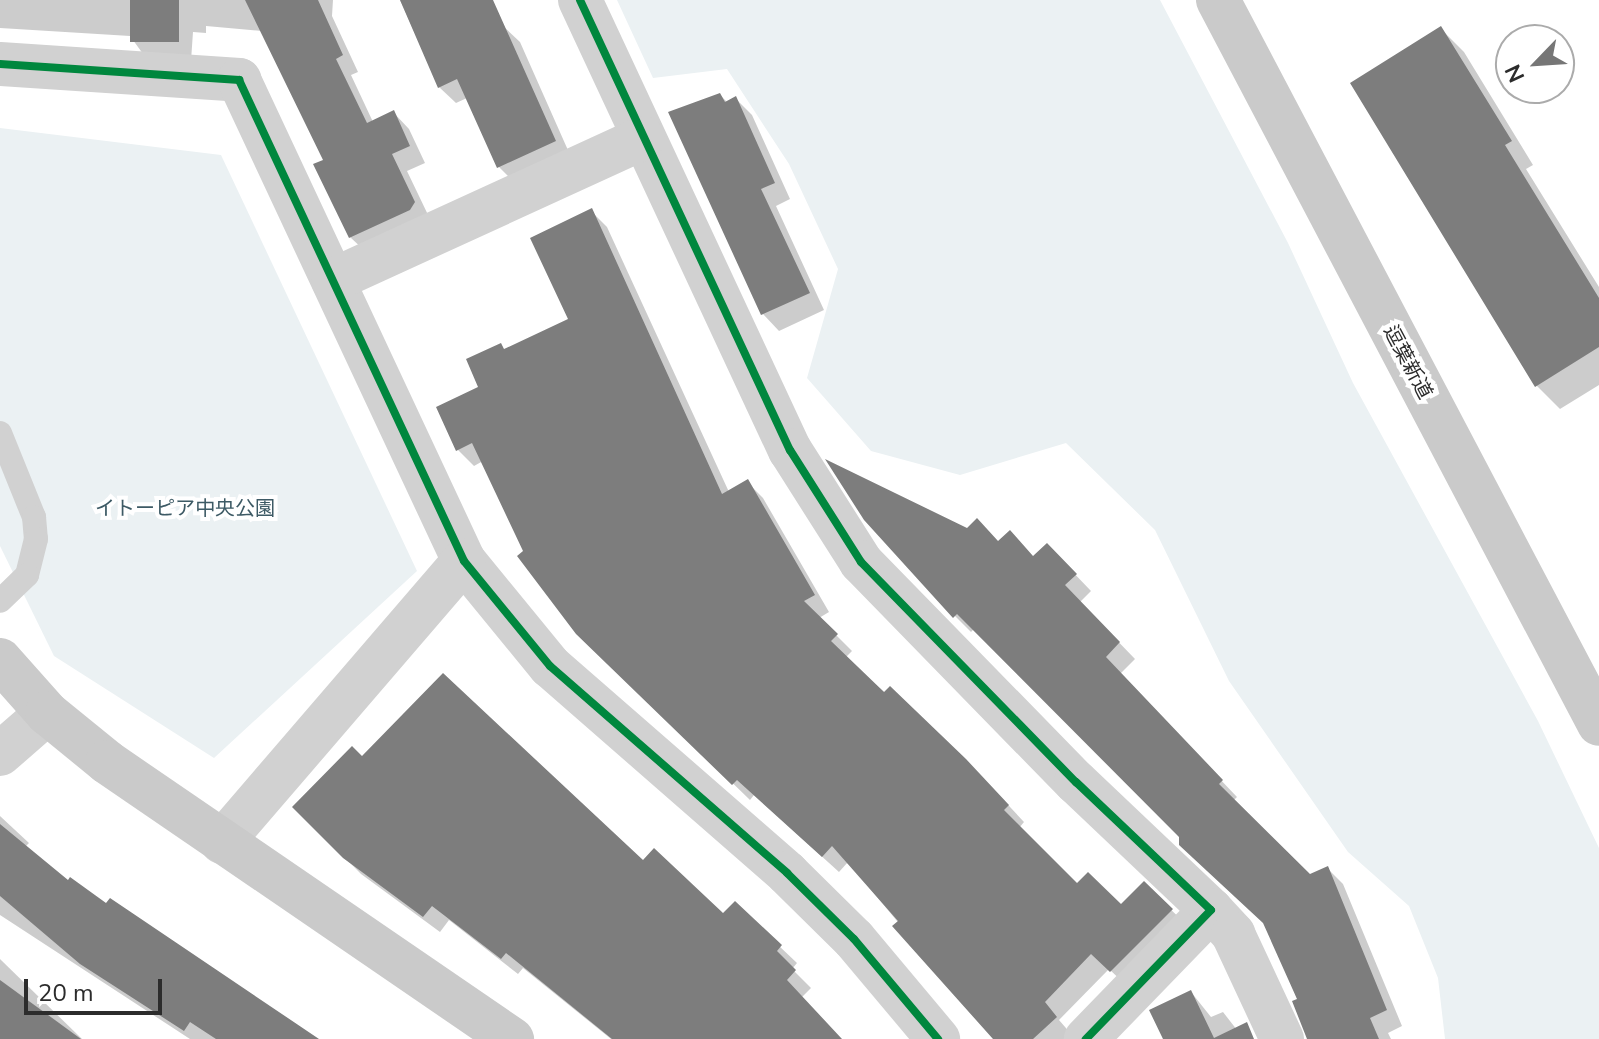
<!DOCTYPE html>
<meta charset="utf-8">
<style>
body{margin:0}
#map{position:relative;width:1599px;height:1039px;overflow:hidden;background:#fff;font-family:"Nunito Sans","Noto Sans JP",sans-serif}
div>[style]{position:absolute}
.green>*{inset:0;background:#ebf1f3}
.shadow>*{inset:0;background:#0003}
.building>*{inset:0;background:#7d7d7d;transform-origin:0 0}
.lane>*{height:24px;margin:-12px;padding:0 12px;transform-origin:12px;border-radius:12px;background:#d1d1d1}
.street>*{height:44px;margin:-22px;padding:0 22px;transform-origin:22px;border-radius:22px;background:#d1d1d1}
.secondary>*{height:44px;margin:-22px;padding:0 22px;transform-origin:22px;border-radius:22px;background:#cacaca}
.cycleway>*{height:8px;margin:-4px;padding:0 4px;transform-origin:4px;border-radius:4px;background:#00873e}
span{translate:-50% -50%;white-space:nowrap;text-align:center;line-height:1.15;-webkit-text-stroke:8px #fff;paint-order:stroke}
.street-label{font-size:20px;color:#2c2c2c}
.park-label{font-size:20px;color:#3d5a65}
.north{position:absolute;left:1495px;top:24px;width:80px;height:80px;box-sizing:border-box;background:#fff;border:2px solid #ababab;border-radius:50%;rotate:245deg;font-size:22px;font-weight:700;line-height:32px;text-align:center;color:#2c2c2c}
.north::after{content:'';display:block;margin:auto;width:28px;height:36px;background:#767676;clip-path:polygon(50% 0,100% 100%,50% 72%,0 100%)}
.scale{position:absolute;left:24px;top:979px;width:138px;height:36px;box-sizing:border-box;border:4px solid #2c2c2c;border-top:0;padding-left:10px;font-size:24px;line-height:28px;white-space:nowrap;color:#2c2c2c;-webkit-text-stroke:6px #fff;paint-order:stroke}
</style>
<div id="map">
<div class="green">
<i style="clip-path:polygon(617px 0,1160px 0,1288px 243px,1353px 383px,1538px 721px,1599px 848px,1599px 1039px,1445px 1039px,1438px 978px,1409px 906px,1348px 852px,1229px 681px,1155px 530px,1066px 443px,960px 475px,871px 451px,807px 378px,838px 269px,789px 164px,727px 69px,653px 78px)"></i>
<i style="clip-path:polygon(0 128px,221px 155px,417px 571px,214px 758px,54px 656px,0 546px)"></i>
</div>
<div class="shadow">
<i style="clip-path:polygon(0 0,333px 0,332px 16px,358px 72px,351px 75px,373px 122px,393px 112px,409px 129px,425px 163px,407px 171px,430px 219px,367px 253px,350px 237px,325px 161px,262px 31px,206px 26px,206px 33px,193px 32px,191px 61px,146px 58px,130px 36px,0 28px)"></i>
<i style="clip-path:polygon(400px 0,490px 0,503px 26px,520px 42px,571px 157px,515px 183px,499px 167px,467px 98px,456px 103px,439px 87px)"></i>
<i style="clip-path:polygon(1441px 29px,1464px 52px,1533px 165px,1526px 169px,1599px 287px,1599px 385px,1560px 409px,1537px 386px)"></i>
<i style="clip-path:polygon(720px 95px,728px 103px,736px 99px,752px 115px,790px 199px,776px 206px,824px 310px,779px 331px,763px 314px,670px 113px)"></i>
<i style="clip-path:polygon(591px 211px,607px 227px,729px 492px,747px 482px,763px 498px,829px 612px,819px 618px,852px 651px,845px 658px,982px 777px,1024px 822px,1019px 828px,1077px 886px,1121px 907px,1144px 884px,1188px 926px,1128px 987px,1109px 969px,1059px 1020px,1072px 1035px,1067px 1039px,995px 1039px,848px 862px,839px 872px,754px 795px,750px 800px,578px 633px,525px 552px,483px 461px,474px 466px,458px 450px,481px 388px,505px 351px,571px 320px)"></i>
<i style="clip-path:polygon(967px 530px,1034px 558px,1047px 545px,1091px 591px,1080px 602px,1135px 659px,1120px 674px,1237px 797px,1233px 801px,1310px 876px,1327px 868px,1343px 884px,1402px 1026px,1388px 1033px,1391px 1039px,1314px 1039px,1266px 924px,975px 628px,971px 632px,955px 616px)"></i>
<i style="clip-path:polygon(362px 758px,624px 847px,724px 916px,735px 904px,797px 963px,792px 969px,811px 988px,802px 997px,840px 1039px,611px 1039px,523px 968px,518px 974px,449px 920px,440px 932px,361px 874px,295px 807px)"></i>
<i style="clip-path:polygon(0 816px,29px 843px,25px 847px,68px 883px,316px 1039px,190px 1039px,0 915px)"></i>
<i style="clip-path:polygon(0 959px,82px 1039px,0 1039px)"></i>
<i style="clip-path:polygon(1191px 992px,1211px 1017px,1223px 1012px,1244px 1039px,1165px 1039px)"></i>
</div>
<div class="building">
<i style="left:130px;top:0;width:49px;height:42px"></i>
<i style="clip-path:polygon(245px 0,318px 0,343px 55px,336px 59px,367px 123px,394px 110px,410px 146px,392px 154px,415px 202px,410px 210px,349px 238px,313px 164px,323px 160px)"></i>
<i style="clip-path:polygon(400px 0,493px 0,556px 141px,497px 168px,457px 79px,438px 88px)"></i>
<i style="clip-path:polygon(1441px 26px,1512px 141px,1505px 145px,1599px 298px,1599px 347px,1535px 387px,1350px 83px)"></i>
<i style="clip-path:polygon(720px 93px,725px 102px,736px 96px,775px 183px,761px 189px,810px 293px,761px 315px,668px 112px)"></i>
<i style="clip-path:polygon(592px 208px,722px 494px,748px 479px,815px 595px,804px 601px,838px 634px,831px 641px,884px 692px,890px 686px,966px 759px,1009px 805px,1004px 810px,1077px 883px,1088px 872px,1121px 904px,1144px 881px,1173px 909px,1110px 972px,1091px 954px,1045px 1002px,1057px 1017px,1033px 1039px,993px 1039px,892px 926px,898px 921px,832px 846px,822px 857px,737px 780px,732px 785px,576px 634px,517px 556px,523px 551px,472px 443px,456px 451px,436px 407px,478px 387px,466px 359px,501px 343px,504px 349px,568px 319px,530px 238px)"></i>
<i style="clip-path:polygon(825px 459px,967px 528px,977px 518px,998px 541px,1010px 530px,1033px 556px,1047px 543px,1077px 574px,1065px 585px,1120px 642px,1106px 657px,1223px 780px,1219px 784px,1310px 874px,1328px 866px,1387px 1010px,1370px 1018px,1379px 1039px,1307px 1039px,1292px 1001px,1297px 999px,1263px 923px,1179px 845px,1179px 837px,957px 614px,953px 618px,864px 520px)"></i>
<i style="clip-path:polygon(443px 673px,643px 860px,654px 848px,723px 913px,735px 901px,782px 945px,777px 951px,796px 970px,787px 980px,842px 1039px,612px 1039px,506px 953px,501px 959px,432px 906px,423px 917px,343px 858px,292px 807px,352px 746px,362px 756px)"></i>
<i style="clip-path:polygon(0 824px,68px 880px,70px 877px,106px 903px,110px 898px,319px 1039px,216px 1039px,190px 1022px,184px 1031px,80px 964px,0 896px)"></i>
<i style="clip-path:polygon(0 980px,81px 1039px,0 1039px)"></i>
<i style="clip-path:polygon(1191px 990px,1214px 1038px,1247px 1022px,1254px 1039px,1163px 1039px,1149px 1010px)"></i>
</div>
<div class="lane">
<i style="left:0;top:433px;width:91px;rotate:68deg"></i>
<i style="left:34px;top:517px;width:22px;rotate:85deg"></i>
<i style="left:36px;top:539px;width:37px;rotate:104deg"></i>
<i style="left:27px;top:575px;width:37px;rotate:136deg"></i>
</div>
<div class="street">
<i style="left:580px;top:0;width:497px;rotate:65deg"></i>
<i style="left:790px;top:450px;width:133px;rotate:57.6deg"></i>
<i style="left:861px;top:562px;width:308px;rotate:45.7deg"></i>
<i style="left:1076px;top:782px;width:186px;rotate:43.5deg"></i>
<i style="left:1211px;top:910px;width:180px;rotate:134.1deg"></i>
<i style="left:0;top:64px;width:240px;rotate:3.8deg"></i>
<i style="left:239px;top:80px;width:531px;rotate:64.93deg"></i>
<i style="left:464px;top:561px;width:136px;rotate:50.7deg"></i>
<i style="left:550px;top:666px;width:315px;rotate:41.1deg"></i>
<i style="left:787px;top:873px;width:94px;rotate:44.6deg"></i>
<i style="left:854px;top:939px;width:131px;rotate:50deg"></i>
<i style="left:333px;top:280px;width:341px;rotate:-24.6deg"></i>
<i style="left:0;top:754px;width:62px;rotate:-41.1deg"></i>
<i style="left:222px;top:842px;width:371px;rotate:-49.3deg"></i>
<i style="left:1211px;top:910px;width:33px;rotate:47deg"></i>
<i style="left:1233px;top:934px;width:116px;rotate:65deg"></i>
</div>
<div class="secondary">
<i style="left:1218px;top:0;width:818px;rotate:62.24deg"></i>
<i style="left:0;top:660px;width:71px;rotate:48.4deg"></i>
<i style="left:47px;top:713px;width:77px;rotate:39.2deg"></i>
<i style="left:107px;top:762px;width:491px;rotate:34.4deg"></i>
</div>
<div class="cycleway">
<i style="left:580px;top:0;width:497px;rotate:65deg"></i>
<i style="left:790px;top:450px;width:133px;rotate:57.6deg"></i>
<i style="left:861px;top:562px;width:308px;rotate:45.7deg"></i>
<i style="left:1076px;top:782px;width:186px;rotate:43.5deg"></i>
<i style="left:1211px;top:910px;width:180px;rotate:134.1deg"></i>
<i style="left:0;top:64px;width:240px;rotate:3.8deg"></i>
<i style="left:239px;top:80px;width:531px;rotate:64.93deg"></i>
<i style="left:464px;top:561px;width:136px;rotate:50.7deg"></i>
<i style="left:550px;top:666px;width:315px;rotate:41.1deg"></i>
<i style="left:787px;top:873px;width:94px;rotate:44.6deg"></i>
<i style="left:854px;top:939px;width:131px;rotate:50deg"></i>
</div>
<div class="street-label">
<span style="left:1408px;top:362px;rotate:62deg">逗葉新道</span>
</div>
<div class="park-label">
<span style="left:185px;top:508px">イトーピア中央公園</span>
</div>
<div class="north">N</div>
<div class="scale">20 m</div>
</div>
